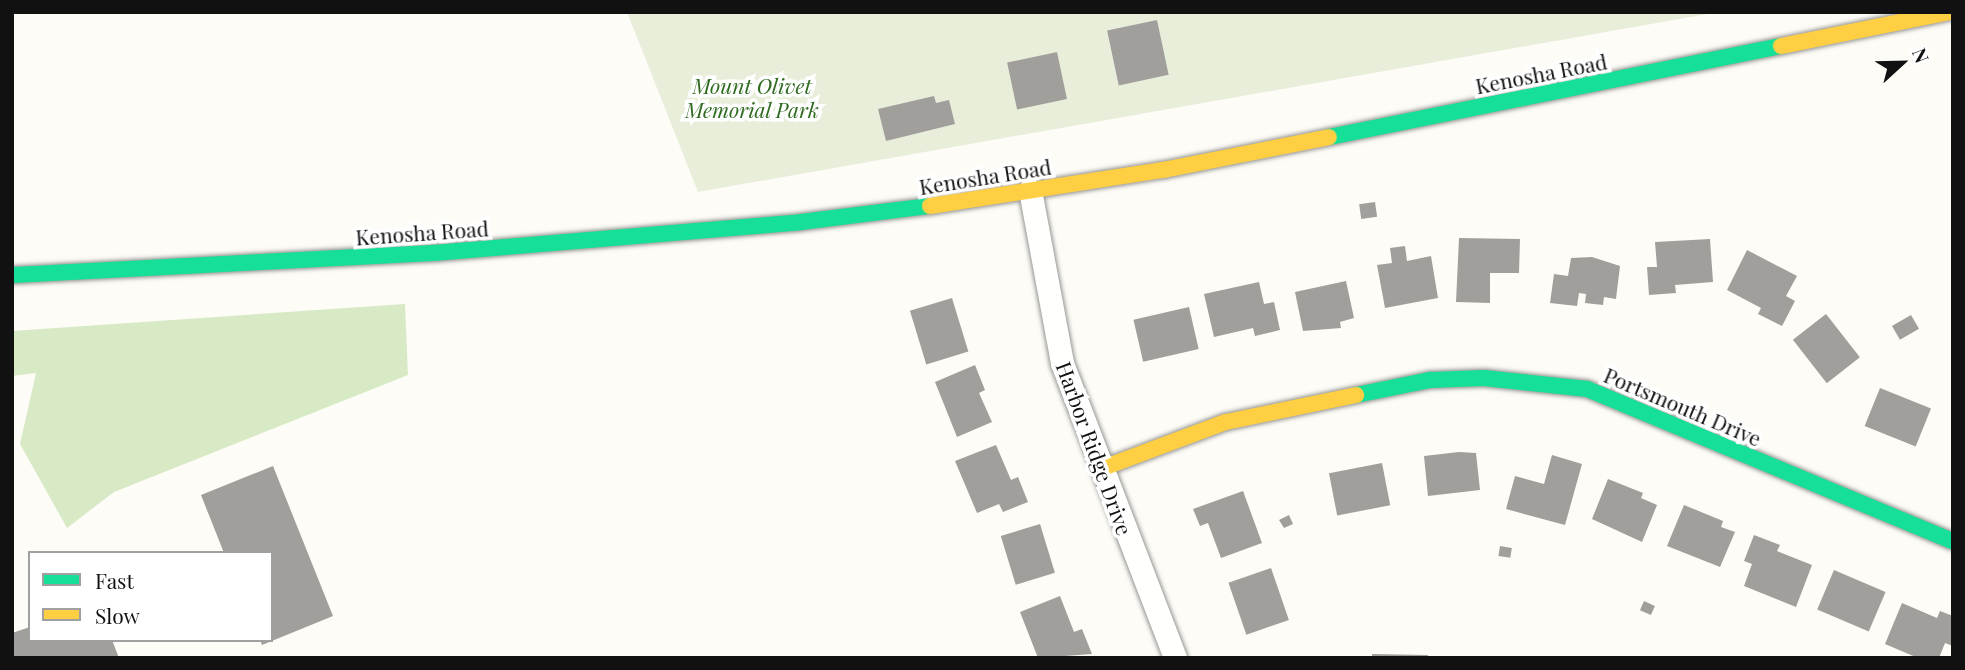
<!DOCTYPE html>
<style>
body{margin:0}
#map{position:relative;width:1965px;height:670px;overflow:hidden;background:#fdfcf7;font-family:"Playfair Display",serif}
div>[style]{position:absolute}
.forest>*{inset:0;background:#d8eac5}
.cemetery>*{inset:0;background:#e9eedb}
.building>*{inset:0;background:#a19f9c;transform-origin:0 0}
.roads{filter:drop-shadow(0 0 2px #979795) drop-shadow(0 0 2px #979795)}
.street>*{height:23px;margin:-11.5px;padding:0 11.5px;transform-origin:11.5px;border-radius:11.5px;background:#fffffe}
.fast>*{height:16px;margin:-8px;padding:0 8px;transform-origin:8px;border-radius:8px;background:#16e098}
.slow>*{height:16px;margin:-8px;padding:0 8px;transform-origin:8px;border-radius:8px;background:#ffcf43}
span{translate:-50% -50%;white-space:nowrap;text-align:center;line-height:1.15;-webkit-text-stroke:7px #fff;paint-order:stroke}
.street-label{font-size:21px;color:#111}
.park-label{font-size:21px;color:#2f6b1f;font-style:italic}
.frame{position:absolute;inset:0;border:14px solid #111;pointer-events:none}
.legend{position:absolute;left:28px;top:551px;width:245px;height:91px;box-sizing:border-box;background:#fff;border:2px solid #a0a0a0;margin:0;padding:9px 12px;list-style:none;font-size:21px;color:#111}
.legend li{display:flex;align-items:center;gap:14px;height:35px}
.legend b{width:35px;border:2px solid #a0a0a0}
.north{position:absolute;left:1867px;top:28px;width:70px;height:70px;-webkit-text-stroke:5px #fff;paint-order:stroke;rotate:68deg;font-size:19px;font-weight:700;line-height:28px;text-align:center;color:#111}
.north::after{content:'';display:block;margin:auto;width:24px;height:32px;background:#111;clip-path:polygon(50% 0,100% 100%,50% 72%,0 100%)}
</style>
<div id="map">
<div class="forest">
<i style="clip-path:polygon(405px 304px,408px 375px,114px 492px,67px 528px,20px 444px,36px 373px,12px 376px,12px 331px)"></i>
</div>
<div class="cemetery">
<i style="clip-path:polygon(627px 12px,1719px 12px,698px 192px)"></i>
</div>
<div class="building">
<i style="left:1157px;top:20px;width:56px;height:51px;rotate:78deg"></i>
<i style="left:1057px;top:52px;width:48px;height:51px;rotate:78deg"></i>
<i style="clip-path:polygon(934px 96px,936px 103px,949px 100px,955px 124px,886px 141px,878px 109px)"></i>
<i style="left:1375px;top:202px;width:15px;height:16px;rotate:82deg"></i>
<i style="clip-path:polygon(1459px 238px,1520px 239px,1519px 273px,1490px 273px,1490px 303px,1456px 302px)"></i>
<i style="clip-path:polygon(1710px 239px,1713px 282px,1675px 285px,1676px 293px,1649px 295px,1647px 267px,1657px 267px,1655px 242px)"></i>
<i style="clip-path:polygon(1405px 246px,1407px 261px,1431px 256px,1438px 298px,1385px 308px,1377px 265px,1392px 263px,1390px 248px)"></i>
<i style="clip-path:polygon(1747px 250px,1797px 276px,1786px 296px,1795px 301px,1782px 326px,1758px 314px,1761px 308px,1727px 290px)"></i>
<i style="clip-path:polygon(1592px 257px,1620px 266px,1616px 299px,1604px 297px,1603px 305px,1585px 303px,1586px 294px,1579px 293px,1577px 306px,1550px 303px,1554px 274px,1568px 276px,1571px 258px)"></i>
<i style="clip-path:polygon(1346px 281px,1354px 318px,1340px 322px,1341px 328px,1303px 331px,1295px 292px)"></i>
<i style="clip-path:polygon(1259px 282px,1264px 304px,1274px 302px,1280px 330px,1255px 336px,1253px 328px,1214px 337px,1204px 294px)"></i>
<i style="left:952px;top:298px;width:56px;height:44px;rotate:73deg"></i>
<i style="left:1189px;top:307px;width:43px;height:57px;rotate:77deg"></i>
<i style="left:1826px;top:314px;width:55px;height:42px;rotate:52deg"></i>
<i style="left:1911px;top:315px;width:16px;height:22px;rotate:60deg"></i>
<i style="clip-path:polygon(975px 365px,985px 390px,979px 393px,992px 422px,957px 437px,935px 382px)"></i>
<i style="left:1880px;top:388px;width:55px;height:41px;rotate:22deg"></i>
<i style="clip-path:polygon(996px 445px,1011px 480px,1018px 477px,1028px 502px,1003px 512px,999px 504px,977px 513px,955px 461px)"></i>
<i style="clip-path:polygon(1459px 452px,1476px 453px,1480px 490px,1428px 496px,1424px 456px)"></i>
<i style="clip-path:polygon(1552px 455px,1582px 464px,1565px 525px,1506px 509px,1515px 476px,1544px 484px)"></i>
<i style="left:1382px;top:463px;width:43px;height:54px;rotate:79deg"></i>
<i style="clip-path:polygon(273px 466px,333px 616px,262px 645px,260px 640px,271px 640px,271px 553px,224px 553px,201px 495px)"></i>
<i style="clip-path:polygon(1608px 479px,1643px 493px,1641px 498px,1657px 505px,1642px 542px,1592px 519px)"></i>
<i style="clip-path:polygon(1243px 491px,1262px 543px,1221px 558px,1208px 523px,1200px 526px,1193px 509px)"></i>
<i style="clip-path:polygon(1684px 505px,1723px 521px,1721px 527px,1735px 532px,1720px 567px,1667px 546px)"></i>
<i style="clip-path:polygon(1289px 515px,1293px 524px,1284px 528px,1279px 520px)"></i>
<i style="left:1040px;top:524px;width:51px;height:41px;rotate:73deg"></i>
<i style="clip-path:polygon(1754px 535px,1780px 545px,1777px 551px,1812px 565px,1796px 607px,1744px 586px,1752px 564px,1744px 561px)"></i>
<i style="left:1500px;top:546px;width:12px;height:10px;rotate:9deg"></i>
<i style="left:1271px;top:568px;width:55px;height:45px;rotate:71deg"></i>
<i style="left:1834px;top:570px;width:56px;height:43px;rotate:23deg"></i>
<i style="clip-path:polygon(1060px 596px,1074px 632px,1082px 629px,1092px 654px,1038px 658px,1020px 612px)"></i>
<i style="left:1644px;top:601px;width:12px;height:10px;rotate:24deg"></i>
<i style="clip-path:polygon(1902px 603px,1937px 618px,1940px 611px,1953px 616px,1953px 646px,1945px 643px,1939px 658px,1918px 658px,1885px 644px)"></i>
<i style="clip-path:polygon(30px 627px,30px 640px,112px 640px,119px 658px,12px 658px,12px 633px)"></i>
<i style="clip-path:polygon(1372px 654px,1428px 655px,1428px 658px,1372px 658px)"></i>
</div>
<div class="roads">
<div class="street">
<i style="left:1030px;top:190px;width:176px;rotate:79.5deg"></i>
<i style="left:1062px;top:363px;width:316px;rotate:69deg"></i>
</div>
<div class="fast">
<i style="left:1329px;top:137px;width:461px;rotate:-11.4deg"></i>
<i style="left:12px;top:275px;width:423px;rotate:-3deg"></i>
<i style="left:434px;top:253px;width:368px;rotate:-4.8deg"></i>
<i style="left:801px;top:222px;width:130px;rotate:-7.1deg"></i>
<i style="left:1356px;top:395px;width:76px;rotate:-11.5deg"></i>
<i style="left:1430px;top:380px;width:54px;rotate:-2.1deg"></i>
<i style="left:1484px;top:378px;width:104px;rotate:6.1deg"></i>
<i style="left:1587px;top:389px;width:396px;rotate:22.6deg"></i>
</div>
<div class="slow">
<i style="left:1781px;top:46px;width:171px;rotate:-11.4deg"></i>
<i style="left:930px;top:206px;width:236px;rotate:-8.8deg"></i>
<i style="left:1163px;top:170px;width:169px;rotate:-11.2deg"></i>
<i style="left:1100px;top:469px;width:134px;rotate:-20.5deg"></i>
<i style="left:1226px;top:422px;width:133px;rotate:-11.7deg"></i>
</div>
</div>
<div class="street-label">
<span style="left:1541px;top:73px;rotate:-11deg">Kenosha Road</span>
<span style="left:985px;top:176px;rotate:-9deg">Kenosha Road</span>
<span style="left:422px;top:232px;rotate:-4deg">Kenosha Road</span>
<span style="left:1683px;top:406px;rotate:23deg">Portsmouth Drive</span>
<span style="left:1095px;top:448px;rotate:70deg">Harbor Ridge Drive</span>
</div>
<div class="park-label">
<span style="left:752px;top:97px">Mount Olivet<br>Memorial Park</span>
</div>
<div class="frame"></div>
<ul class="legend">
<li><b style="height:9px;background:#16e098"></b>Fast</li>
<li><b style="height:9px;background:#ffcf43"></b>Slow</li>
</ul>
<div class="north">N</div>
</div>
